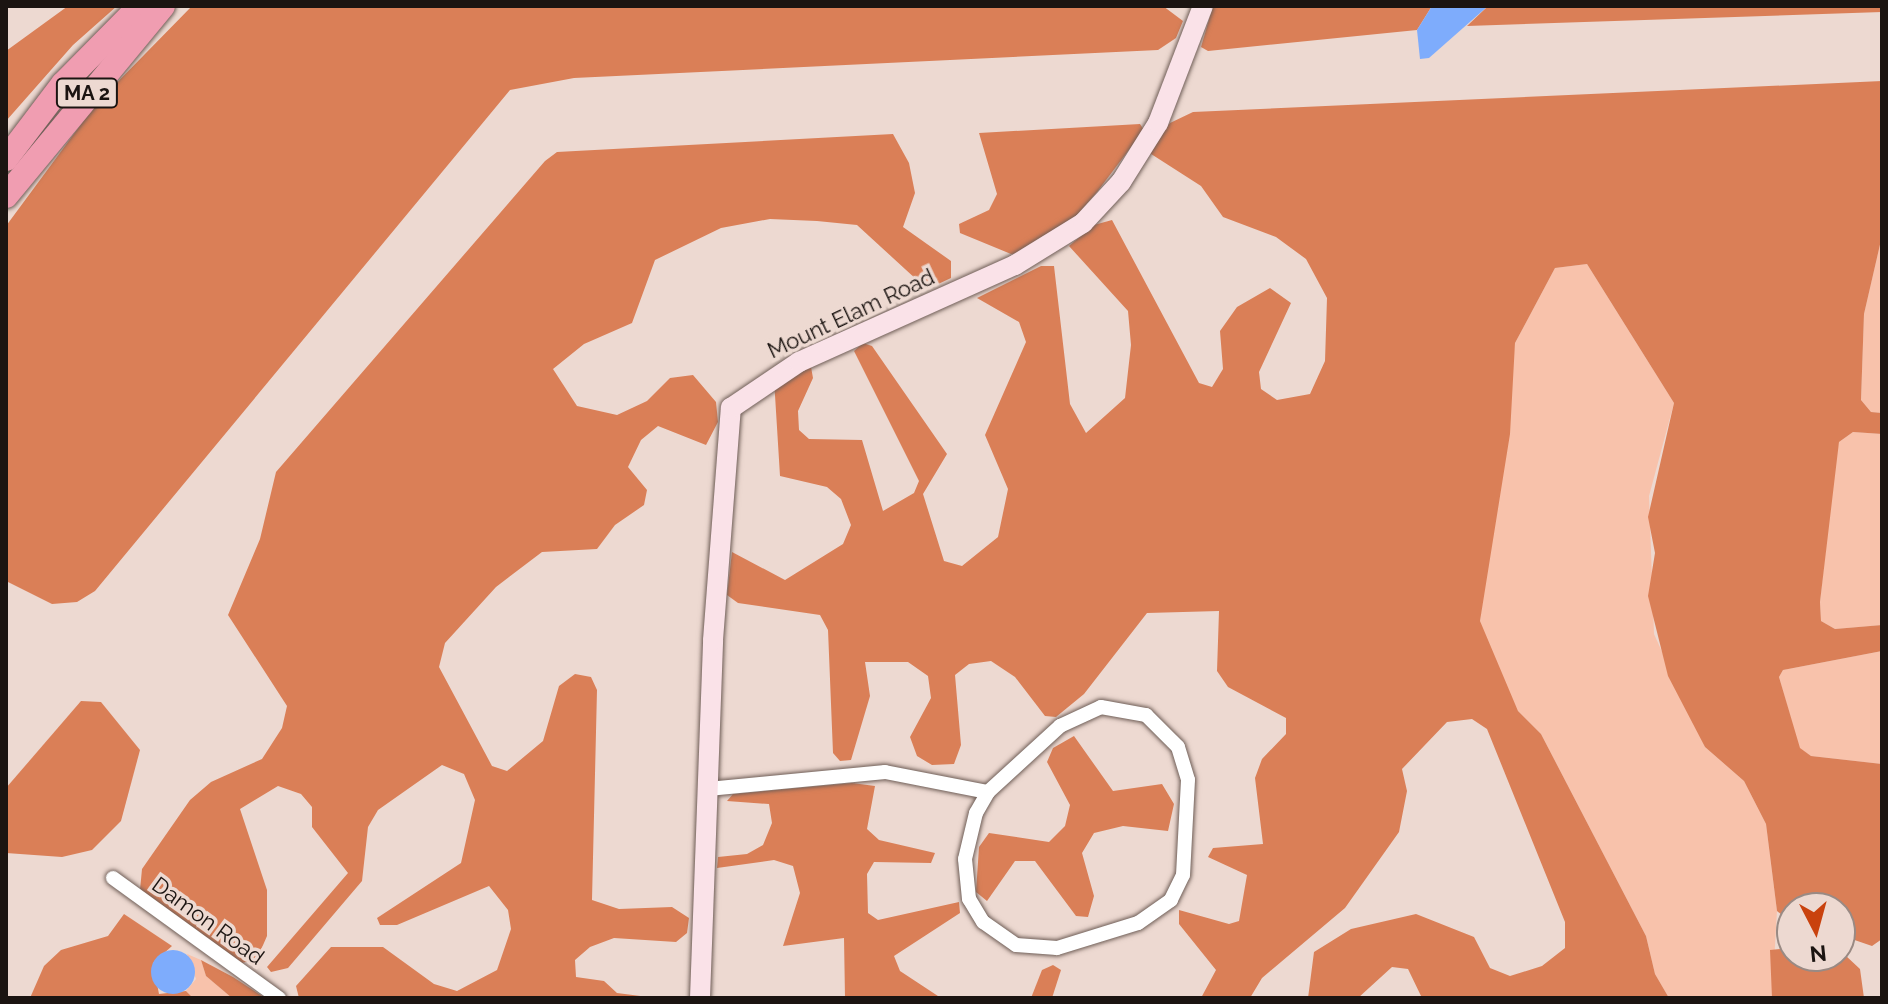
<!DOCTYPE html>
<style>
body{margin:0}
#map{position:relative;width:1888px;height:1004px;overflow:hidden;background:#edd9d1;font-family:Raleway,sans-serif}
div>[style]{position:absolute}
.green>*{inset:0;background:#f8c2ab}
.forest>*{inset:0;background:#da7f57}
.water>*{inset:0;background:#7eacfc}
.round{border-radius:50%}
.roads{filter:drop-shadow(0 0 2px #6f5e57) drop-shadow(0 0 2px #6f5e57)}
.street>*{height:14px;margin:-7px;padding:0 7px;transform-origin:7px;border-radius:7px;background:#fff}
.secondary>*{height:20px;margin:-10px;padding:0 10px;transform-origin:10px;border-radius:10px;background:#fae2e8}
.highway>*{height:24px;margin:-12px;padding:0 12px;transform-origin:12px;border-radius:12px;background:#f09db1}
span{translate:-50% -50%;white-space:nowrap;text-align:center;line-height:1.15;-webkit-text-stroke:7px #edd9d1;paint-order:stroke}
.shield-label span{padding:2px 6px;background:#edd9d1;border:2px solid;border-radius:6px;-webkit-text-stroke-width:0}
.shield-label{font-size:20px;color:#1b1411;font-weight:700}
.street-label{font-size:22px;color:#1b1411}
.frame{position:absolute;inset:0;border:8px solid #1b1411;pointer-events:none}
.north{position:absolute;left:1776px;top:892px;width:80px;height:80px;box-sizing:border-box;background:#edd9d1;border:2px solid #998a84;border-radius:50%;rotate:174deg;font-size:22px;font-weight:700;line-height:32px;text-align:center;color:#1b1411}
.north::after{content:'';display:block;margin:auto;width:28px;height:36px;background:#c9420e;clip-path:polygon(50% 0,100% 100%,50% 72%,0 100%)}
</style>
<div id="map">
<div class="green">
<i style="clip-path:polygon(1882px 236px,1882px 413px,1871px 412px,1861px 400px,1864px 314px)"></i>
<i style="clip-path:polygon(1587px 264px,1674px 403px,1649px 496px,1654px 634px,1705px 747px,1744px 781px,1766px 824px,1777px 911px,1772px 998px,1669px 998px,1655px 974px,1646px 936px,1541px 734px,1518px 711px,1486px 647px,1480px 621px,1515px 343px,1555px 268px)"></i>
<i style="clip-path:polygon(1853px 432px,1882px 434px,1882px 625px,1835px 629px,1821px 621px,1820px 602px,1835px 462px,1839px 442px)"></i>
<i style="clip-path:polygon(1882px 651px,1882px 764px,1811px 756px,1799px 748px,1779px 677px,1783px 670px)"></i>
<i style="clip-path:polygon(187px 954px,201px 960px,206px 976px,232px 998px,193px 998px,186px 991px,196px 979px)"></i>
</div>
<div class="forest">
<i style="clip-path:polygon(68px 6px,117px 6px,73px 45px,6px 121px,6px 51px)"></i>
<i style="clip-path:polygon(192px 6px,1163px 6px,1183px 21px,1176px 38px,1158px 50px,574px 78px,510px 90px,95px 591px,77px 602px,52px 604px,6px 581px,6px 226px,96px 104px)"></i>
<i style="clip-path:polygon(1213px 6px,1432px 6px,1417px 30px,1208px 51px,1201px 47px)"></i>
<i style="clip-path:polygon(1488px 6px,1882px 6px,1882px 12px,1467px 26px)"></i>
<i style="clip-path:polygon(1882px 81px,1882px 236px,1864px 314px,1861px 400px,1871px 412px,1882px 413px,1882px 434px,1853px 432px,1839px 442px,1820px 602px,1821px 621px,1835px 629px,1882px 625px,1882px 651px,1783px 670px,1779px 677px,1800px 748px,1811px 756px,1882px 764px,1882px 939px,1872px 946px,1840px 935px,1840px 908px,1792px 908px,1792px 923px,1777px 911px,1766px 824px,1744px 781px,1705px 747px,1668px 676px,1648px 596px,1655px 553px,1648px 517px,1674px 403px,1587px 264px,1555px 268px,1515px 343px,1510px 434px,1480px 621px,1518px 711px,1541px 734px,1646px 936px,1655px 974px,1669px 998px,1422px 998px,1408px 969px,1392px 967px,1358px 998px,1308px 998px,1314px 952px,1351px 929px,1416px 914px,1474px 937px,1490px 968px,1510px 976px,1542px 966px,1565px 948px,1565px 922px,1487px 729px,1472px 719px,1447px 722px,1402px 769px,1407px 791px,1399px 832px,1345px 908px,1262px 978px,1250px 998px,1201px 998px,1216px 970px,1179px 924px,1179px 910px,1229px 924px,1239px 921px,1247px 875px,1208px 857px,1213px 848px,1263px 844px,1255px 778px,1262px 759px,1286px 734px,1286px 718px,1228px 687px,1217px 671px,1219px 611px,1147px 613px,1084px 694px,1056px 717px,1045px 716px,1015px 677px,991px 661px,969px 664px,955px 675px,961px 745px,954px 764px,932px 765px,917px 756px,910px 737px,931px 698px,928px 676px,908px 662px,865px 662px,870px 696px,851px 760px,840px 761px,833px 753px,828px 630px,820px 615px,738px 603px,727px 595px,732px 552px,785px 580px,843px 544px,851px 525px,841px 499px,827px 487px,780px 476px,774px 379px,811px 367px,813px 378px,798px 411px,799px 430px,809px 439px,862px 440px,883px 511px,914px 493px,919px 481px,854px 351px,863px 343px,872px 346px,947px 454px,923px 494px,944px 561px,962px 566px,998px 537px,1008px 489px,985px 435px,1026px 342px,1019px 322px,977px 298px,1041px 266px,1054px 266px,1070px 404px,1086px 433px,1125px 398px,1131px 345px,1128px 311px,1069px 246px,1094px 225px,1112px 220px,1199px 383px,1212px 387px,1223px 369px,1220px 331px,1237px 307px,1270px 288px,1291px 303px,1259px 372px,1261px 389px,1277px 400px,1310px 394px,1325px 361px,1327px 298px,1306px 259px,1276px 237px,1223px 217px,1201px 186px,1148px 152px,1170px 123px,1193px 112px)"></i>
<i style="clip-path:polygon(1140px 124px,1144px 130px,1097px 192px,1065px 229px,1029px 252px,1011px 254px,960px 233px,959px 224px,989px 210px,997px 194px,979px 133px)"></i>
<i style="clip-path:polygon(893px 134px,909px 163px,915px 193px,903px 227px,951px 261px,951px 278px,934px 286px,917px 280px,857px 225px,817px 221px,770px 219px,721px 228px,655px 260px,632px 323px,584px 344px,553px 369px,577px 406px,617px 415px,647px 401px,670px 378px,693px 375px,716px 402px,718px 422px,706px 445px,658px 426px,641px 440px,628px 467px,647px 490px,644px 505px,615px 525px,597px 549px,542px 552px,496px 587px,445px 643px,439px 667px,492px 766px,507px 771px,543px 741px,559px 686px,575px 674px,591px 677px,597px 690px,592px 900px,619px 909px,672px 907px,689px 918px,687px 933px,676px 942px,614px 938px,590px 947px,575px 960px,576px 977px,604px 981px,617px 993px,656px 998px,299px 998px,296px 986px,331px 947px,383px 947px,434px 984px,457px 991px,497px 970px,511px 929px,508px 910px,489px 886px,397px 925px,380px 925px,377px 918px,461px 863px,475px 800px,464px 774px,442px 765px,378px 810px,368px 827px,362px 881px,288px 968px,271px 972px,267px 967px,348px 873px,312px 827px,312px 807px,301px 794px,278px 786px,240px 809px,267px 890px,267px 936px,257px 959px,242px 963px,140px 890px,142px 869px,190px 800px,211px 782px,262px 759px,282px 728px,287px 706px,228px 615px,260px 539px,276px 472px,545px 161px,557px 152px)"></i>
<i style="clip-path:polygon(81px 701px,101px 702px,140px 750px,121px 821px,92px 850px,62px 857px,6px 853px,6px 788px)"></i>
<i style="clip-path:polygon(1074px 736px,1113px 791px,1162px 784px,1174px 804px,1168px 831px,1123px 826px,1094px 833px,1082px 853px,1094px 896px,1088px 917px,1076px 916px,1035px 861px,1015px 861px,987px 901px,976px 892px,979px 847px,989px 833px,1049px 842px,1065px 826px,1070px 805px,1047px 762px,1053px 748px)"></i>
<i style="clip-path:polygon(852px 783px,875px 786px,867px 829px,879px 840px,935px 853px,931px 863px,874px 862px,867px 874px,868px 913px,878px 920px,959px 902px,960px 913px,894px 956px,900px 971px,941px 998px,845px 998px,844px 938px,783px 946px,800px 893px,793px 866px,774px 860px,717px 868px,718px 857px,747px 854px,763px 845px,772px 823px,769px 804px,727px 801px,733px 794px)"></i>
<i style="clip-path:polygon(124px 914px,172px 946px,153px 963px,159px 994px,186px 991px,193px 998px,30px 998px,44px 966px,61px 950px,108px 936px)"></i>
<i style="clip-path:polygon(1792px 948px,1792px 956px,1845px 955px,1860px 969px,1864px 998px,1772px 998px,1770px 950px)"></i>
<i style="clip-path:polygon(201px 960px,233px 977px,265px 998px,232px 998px,206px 976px)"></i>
<i style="clip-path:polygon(1053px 965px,1061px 970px,1052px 998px,1031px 998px,1042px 970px)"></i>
</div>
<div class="water">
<i style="clip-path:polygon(1432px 6px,1488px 6px,1429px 58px,1420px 59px,1417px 30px)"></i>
<i class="round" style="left:151px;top:950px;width:44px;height:44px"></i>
</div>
<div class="roads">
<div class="street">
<i style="left:1101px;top:707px;width:46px;rotate:10.1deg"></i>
<i style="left:1146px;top:715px;width:45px;rotate:45deg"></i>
<i style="left:1178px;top:747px;width:34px;rotate:73deg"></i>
<i style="left:1188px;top:780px;width:95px;rotate:93deg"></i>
<i style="left:1183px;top:875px;width:28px;rotate:116deg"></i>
<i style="left:1171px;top:900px;width:40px;rotate:145.1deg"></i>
<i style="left:1138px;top:923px;width:85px;rotate:162.8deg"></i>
<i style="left:1057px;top:948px;width:41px;rotate:-175.8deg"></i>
<i style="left:1016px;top:945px;width:40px;rotate:-145.1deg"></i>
<i style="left:983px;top:922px;width:27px;rotate:-121deg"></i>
<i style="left:969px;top:899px;width:40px;rotate:-95.7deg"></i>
<i style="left:965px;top:859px;width:47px;rotate:-76.6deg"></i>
<i style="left:976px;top:813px;width:24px;rotate:-60deg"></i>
<i style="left:988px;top:792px;width:98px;rotate:-42.5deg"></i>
<i style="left:1060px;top:726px;width:45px;rotate:-24.9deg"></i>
<i style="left:708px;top:789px;width:178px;rotate:-5.5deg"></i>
<i style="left:885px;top:772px;width:105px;rotate:11deg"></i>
<i style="left:113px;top:878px;width:205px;rotate:35.9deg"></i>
</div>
<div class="secondary">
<i style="left:700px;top:998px;width:358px;rotate:-87.9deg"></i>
<i style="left:713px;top:640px;width:233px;rotate:-85.6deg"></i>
<i style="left:731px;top:408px;width:82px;rotate:-34.1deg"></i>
<i style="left:799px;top:362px;width:237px;rotate:-24.2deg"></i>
<i style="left:1015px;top:265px;width:80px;rotate:-31.7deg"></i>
<i style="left:1083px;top:223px;width:56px;rotate:-47.2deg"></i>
<i style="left:1121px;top:182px;width:70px;rotate:-57.9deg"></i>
<i style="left:1158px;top:123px;width:125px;rotate:-69deg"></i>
</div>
<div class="highway">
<i style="left:6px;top:159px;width:94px;rotate:-52.8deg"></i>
<i style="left:63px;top:84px;width:110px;rotate:-45.4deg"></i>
<i style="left:6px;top:196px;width:246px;rotate:-50.4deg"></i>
</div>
</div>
<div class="shield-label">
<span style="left:87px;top:93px">MA 2</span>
</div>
<div class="street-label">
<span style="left:851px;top:314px;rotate:-25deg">Mount Elam Road</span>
<span style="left:208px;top:921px;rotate:36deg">Damon Road</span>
</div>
<div class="frame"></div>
<div class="north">N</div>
</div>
